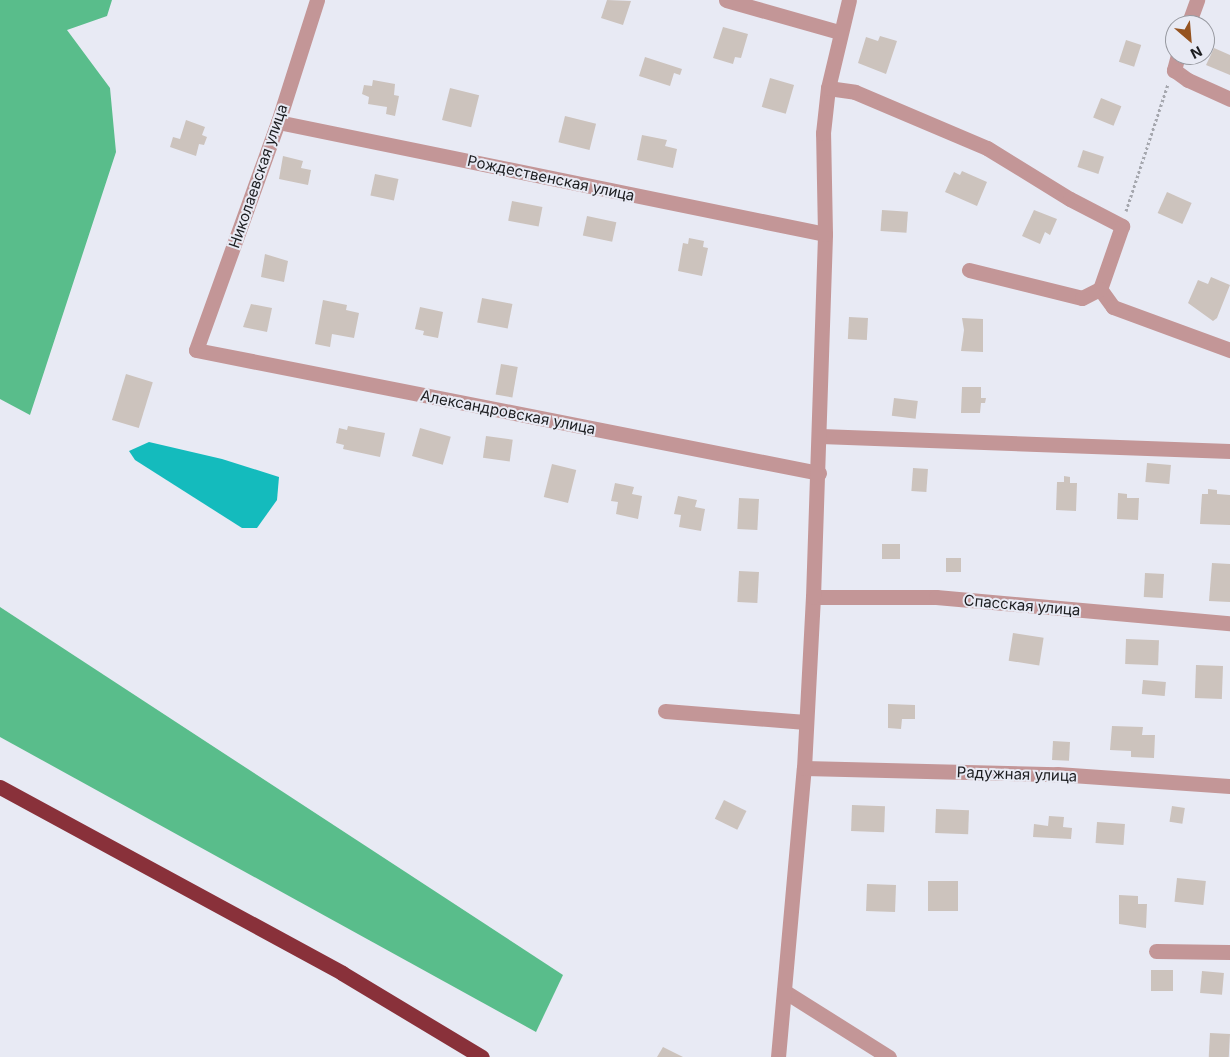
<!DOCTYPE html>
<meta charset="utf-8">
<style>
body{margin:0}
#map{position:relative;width:1230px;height:1057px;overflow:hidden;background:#e8eaf4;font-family:Inter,sans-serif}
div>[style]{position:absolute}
.forest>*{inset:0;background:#59bd8b}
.water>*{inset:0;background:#14bbbd}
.building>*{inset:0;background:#ccc3bd;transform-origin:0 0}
.path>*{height:3px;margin-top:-1.5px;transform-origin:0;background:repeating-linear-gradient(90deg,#a5a7ae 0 2.5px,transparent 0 5px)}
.minor>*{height:15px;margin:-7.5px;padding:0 7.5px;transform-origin:7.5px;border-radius:7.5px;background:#c39697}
.highway>*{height:15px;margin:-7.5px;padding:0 7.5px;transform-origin:7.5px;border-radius:7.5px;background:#89313a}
span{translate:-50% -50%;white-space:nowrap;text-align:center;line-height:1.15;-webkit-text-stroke:4px #e8eaf4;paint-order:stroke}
.street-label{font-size:15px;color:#1c1d20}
.north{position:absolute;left:1165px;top:15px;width:50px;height:50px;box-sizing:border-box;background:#e8eaf4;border:1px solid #96989f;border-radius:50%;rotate:153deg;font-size:14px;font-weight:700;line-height:20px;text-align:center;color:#1c1d20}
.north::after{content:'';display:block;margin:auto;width:18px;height:22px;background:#955320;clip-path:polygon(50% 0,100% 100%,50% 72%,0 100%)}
</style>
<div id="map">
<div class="forest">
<i style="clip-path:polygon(0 0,112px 0,107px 16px,67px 30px,110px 88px,116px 152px,30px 415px,0 399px)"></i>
<i style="clip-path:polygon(0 607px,563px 975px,536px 1032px,0 737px)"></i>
</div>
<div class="water">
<i style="clip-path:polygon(149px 442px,222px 459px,279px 477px,277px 500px,257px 528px,242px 528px,135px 460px,129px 451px)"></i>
</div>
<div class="building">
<i style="clip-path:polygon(607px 0,631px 1px,623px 25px,601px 18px)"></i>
<i style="clip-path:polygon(723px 27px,748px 34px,741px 58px,735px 57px,733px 64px,713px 58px)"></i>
<i style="clip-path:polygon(880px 36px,897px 41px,886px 74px,858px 63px,866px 37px,878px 41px)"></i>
<i style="left:1126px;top:40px;width:16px;height:23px;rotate:18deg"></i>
<i style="clip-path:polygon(1214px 48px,1230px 55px,1230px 75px,1206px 65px)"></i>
<i style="clip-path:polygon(645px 57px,682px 69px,680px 75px,674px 73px,670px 86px,639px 76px)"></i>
<i style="left:770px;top:78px;width:25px;height:30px;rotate:16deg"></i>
<i style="clip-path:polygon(373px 80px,395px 84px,394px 95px,399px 96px,395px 116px,386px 114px,387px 107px,368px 104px,369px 97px,362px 94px,364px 85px,372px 86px)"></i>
<i style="left:450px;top:88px;width:30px;height:33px;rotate:14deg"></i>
<i style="left:1101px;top:98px;width:22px;height:21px;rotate:22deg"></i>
<i style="left:565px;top:116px;width:32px;height:27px;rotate:14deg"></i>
<i style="clip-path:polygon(186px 120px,205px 127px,202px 135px,207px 137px,204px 145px,199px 144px,196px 156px,170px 147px,173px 137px,180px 139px)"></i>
<i style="clip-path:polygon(642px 135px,667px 140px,665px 146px,677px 149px,673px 168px,637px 160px)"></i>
<i style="left:1083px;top:150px;width:22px;height:18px;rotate:18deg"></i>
<i style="clip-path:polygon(283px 156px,303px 161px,301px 168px,311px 170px,308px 185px,279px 179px)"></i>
<i style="clip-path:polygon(962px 171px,987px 182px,977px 206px,945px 192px,954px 172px,960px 175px)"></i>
<i style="left:375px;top:174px;width:24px;height:22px;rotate:12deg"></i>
<i style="left:1167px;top:192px;width:27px;height:23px;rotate:24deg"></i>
<i style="left:512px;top:201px;width:31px;height:20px;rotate:11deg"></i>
<i style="left:882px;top:210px;width:26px;height:21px;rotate:4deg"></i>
<i style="clip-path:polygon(1034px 210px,1057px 219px,1050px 235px,1045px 232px,1040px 244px,1022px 236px)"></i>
<i style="left:587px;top:216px;width:30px;height:20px;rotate:12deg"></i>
<i style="clip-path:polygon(689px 238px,704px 241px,703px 247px,708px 248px,702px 276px,678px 271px,683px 243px,688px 244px)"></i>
<i style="clip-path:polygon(265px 254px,288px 261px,284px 282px,261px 277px)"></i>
<i style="clip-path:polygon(1211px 277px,1230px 285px,1217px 318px,1213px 321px,1188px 303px,1198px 280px,1208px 284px)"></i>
<i style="left:482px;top:298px;width:31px;height:25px;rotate:11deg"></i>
<i style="clip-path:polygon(323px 300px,347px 305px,346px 310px,359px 313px,354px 338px,332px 334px,330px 347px,315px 344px)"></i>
<i style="clip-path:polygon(251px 304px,272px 308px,267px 332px,243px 327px)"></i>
<i style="clip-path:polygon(420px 307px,443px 312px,438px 338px,423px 335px,424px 331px,415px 329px)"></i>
<i style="left:849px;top:317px;width:19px;height:22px;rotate:3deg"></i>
<i style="clip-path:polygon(962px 318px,983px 319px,983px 352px,961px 351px,964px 330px)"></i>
<i style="left:501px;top:364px;width:17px;height:31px;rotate:10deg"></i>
<i style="left:126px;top:374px;width:28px;height:48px;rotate:17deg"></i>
<i style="clip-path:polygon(962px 387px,981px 387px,981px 398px,986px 398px,985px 403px,981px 403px,980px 413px,961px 413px)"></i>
<i style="left:894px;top:398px;width:24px;height:18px;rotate:7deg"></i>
<i style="clip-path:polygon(348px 426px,385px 433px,380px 457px,343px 449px,344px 445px,336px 443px,339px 428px,347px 430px)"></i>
<i style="left:420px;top:428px;width:32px;height:29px;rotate:16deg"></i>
<i style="left:486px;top:436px;width:27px;height:22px;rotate:8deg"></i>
<i style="left:1147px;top:463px;width:24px;height:19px;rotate:5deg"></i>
<i style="left:552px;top:464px;width:25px;height:34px;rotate:14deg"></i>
<i style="left:913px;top:468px;width:15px;height:23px;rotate:4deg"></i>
<i style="clip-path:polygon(1064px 476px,1070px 477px,1070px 483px,1077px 483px,1076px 511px,1056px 510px,1057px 482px,1064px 482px)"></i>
<i style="clip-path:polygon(615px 483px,634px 487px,632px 494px,642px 496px,638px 519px,616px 514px,618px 502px,611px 501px)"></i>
<i style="clip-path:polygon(1208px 489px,1217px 490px,1217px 494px,1230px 495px,1230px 525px,1200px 524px,1202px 494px,1208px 494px)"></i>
<i style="clip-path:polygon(1118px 493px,1127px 494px,1127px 498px,1139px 498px,1138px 520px,1117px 519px)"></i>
<i style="clip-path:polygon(678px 496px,697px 500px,695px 507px,705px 509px,701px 531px,679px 527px,681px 515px,674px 514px)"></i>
<i style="left:739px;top:498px;width:20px;height:31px;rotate:3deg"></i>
<i style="left:882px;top:544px;width:18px;height:15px"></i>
<i style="left:946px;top:558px;width:15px;height:14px"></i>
<i style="clip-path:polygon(1212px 563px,1230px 564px,1230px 602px,1209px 601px)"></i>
<i style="left:739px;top:571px;width:20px;height:31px;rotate:3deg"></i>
<i style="left:1145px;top:573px;width:19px;height:24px;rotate:3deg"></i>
<i style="left:1013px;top:633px;width:31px;height:28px;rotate:9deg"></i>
<i style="left:1126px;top:639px;width:33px;height:25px;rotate:2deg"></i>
<i style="left:1196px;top:665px;width:27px;height:33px;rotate:2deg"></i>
<i style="left:1143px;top:680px;width:23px;height:14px;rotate:5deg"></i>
<i style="clip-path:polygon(888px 704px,915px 705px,915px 719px,902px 719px,901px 729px,888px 728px)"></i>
<i style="clip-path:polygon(1112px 726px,1143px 727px,1142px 735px,1155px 735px,1154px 758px,1131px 757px,1131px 751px,1110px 750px)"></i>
<i style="left:1053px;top:741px;width:17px;height:19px;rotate:3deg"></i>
<i style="left:724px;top:800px;width:25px;height:21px;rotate:26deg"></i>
<i style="left:852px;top:805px;width:33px;height:26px;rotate:2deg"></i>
<i style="left:1172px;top:806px;width:13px;height:16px;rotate:9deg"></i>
<i style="left:936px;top:809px;width:33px;height:24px;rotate:2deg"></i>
<i style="clip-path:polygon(1049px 816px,1064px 817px,1063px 827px,1072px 828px,1071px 839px,1033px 837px,1034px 824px,1048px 826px)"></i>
<i style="left:1097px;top:822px;width:28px;height:21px;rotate:4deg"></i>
<i style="left:1177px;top:878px;width:29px;height:24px;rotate:6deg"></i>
<i style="left:928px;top:881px;width:30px;height:30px"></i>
<i style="left:867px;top:884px;width:29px;height:27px;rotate:2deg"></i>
<i style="clip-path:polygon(1119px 895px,1138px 896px,1138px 904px,1147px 904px,1146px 928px,1119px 924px)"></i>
<i style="left:1173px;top:970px;width:21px;height:22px;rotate:90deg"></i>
<i style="left:1202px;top:971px;width:22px;height:22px;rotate:5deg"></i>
<i style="left:1210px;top:1033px;width:20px;height:24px;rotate:3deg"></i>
<i style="clip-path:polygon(663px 1047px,683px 1057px,657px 1057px)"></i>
</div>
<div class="path">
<i style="left:1126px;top:211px;width:134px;rotate:-71.7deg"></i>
</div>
<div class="minor">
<i style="left:317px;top:0;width:128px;rotate:107.7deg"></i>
<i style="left:278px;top:122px;width:242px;rotate:109.8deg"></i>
<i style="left:196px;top:350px;width:635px;rotate:11.17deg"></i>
<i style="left:726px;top:0;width:117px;rotate:15.8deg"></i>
<i style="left:1188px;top:25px;width:27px;rotate:-70deg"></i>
<i style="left:1178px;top:55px;width:16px;rotate:105deg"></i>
<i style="left:1174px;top:70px;width:17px;rotate:36deg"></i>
<i style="left:1188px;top:80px;width:46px;rotate:24.3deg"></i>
<i style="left:828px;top:88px;width:27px;rotate:8deg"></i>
<i style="left:855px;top:92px;width:143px;rotate:23deg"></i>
<i style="left:987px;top:148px;width:97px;rotate:31.6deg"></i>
<i style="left:1070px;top:199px;width:59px;rotate:27.4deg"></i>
<i style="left:1122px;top:226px;width:67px;rotate:109.2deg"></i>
<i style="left:1100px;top:289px;width:22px;rotate:54deg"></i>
<i style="left:1113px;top:307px;width:125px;rotate:20.2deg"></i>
<i style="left:278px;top:122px;width:558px;rotate:11.57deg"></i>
<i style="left:969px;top:270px;width:116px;rotate:13.9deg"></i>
<i style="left:1082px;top:298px;width:20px;rotate:-27deg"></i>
<i style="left:820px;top:436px;width:410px;rotate:2.1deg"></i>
<i style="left:813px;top:597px;width:123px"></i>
<i style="left:936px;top:597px;width:295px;rotate:5.1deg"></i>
<i style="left:665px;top:711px;width:141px;rotate:4.5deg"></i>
<i style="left:804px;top:768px;width:253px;rotate:1.4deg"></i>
<i style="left:1057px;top:774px;width:173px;rotate:4deg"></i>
<i style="left:1156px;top:951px;width:74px;rotate:0.8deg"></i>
<i style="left:784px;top:991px;width:124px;rotate:32.2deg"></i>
<i style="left:778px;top:1057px;width:290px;rotate:-84.9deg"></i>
<i style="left:804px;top:768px;width:171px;rotate:-87deg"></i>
<i style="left:813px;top:597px;width:363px;rotate:-88.1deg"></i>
<i style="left:825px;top:234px;width:101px;rotate:-91.1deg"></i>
<i style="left:823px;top:133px;width:45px;rotate:-83.7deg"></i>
<i style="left:828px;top:88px;width:90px;rotate:-76.6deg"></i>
</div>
<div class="highway">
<i style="left:0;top:787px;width:389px;rotate:28.5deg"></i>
<i style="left:342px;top:973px;width:163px;rotate:31deg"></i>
</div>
<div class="street-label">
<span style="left:258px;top:176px;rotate:-71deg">Николаевская улица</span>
<span style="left:551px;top:178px;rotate:12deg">Рождественская улица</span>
<span style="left:508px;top:412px;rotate:11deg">Александровская улица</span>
<span style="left:1022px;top:605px;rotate:5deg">Спасская улица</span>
<span style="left:1017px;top:774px;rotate:2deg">Радужная улица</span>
</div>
<div class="north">N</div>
</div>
